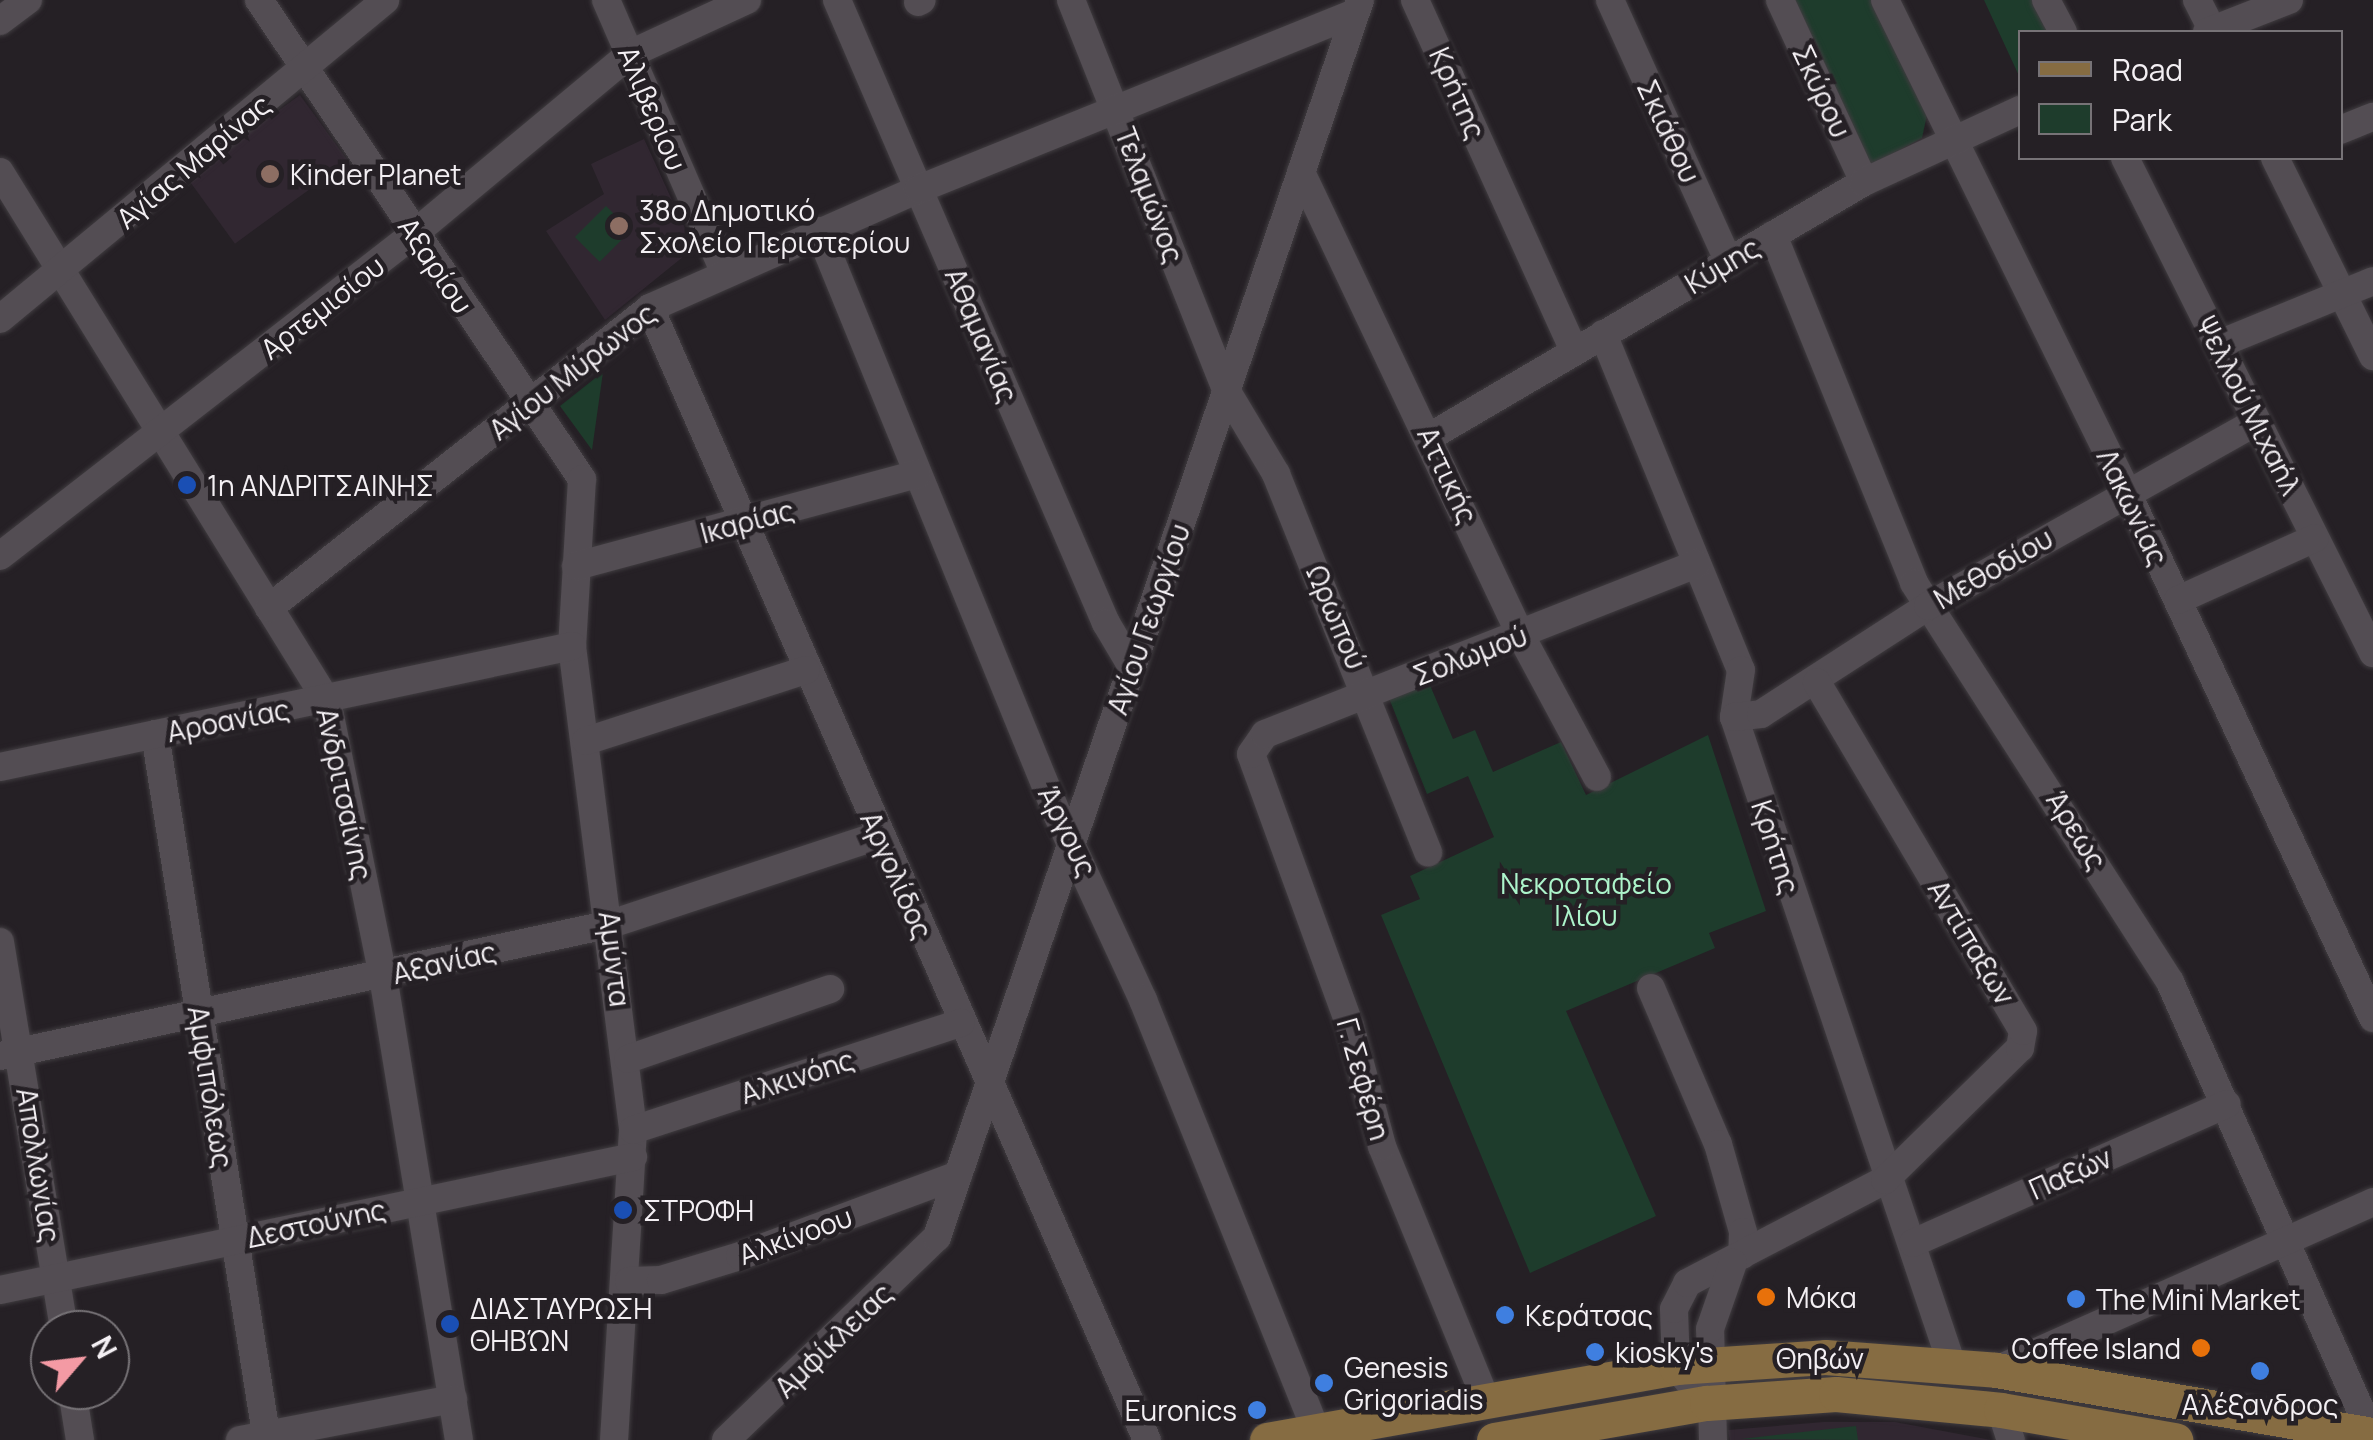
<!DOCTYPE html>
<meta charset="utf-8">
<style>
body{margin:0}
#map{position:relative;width:2373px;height:1440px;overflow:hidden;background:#252025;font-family:Manrope,sans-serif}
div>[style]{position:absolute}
.built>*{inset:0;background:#312731;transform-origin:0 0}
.green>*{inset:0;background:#1e3c2c;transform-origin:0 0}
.roads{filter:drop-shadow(0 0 2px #403c40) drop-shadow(0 0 2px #403c40)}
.minor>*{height:28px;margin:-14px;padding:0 14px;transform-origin:14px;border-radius:14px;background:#534d53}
.major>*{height:35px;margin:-17.5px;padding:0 17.5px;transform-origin:17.5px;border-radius:17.5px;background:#866c42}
.dots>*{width:28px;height:28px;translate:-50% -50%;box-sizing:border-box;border:5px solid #252025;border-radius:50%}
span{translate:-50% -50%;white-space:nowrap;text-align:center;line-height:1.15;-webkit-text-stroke:9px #252025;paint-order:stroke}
.street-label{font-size:28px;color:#f3eff3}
.poi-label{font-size:28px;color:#f3eff3}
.left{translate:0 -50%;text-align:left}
.right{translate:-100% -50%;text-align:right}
.park-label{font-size:28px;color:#adf4cb}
.legend{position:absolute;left:2018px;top:30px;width:325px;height:130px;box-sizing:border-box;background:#252025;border:2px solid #777377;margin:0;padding:12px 18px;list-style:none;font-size:30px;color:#f3eff3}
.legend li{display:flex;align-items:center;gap:20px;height:50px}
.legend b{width:50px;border:2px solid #777377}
.north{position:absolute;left:30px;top:1310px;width:100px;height:100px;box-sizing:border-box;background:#252025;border:2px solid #777377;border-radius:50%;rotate:62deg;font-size:28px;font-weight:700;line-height:40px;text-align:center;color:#f3eff3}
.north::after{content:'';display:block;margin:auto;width:35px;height:45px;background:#f49aa4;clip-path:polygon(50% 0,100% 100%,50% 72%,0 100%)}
</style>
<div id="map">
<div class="built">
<i style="left:300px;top:95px;width:82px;height:140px;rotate:54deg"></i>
<i style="clip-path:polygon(644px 139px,694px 248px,605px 320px,546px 231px,604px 194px,591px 164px)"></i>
<i style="clip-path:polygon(1824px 1422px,1895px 1422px,1991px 1440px,1730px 1440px,1728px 1430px)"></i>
</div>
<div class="green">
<i style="clip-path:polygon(1790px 0,1877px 0,1928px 110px,1922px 138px,1866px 168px)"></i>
<i style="clip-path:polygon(1984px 0,2034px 0,2049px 32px,2020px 32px,2020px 78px)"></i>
<i style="left:606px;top:206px;width:35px;height:44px;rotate:45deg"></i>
<i style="clip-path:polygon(603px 372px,592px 450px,560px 406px)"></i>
<i style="clip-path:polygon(1429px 683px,1453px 739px,1475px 730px,1493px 772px,1561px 742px,1586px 795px,1708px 735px,1766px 911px,1709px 933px,1715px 948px,1566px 1011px,1656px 1216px,1530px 1273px,1381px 915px,1420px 899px,1410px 876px,1494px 837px,1468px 776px,1427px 794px,1389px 698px)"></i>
<i style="clip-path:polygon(1856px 1426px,1858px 1440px,1741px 1439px)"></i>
</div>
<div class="roads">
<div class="minor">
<i style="left:259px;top:0;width:578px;rotate:56.01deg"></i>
<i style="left:582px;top:479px;width:167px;rotate:93.4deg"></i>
<i style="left:572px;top:646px;width:488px;rotate:82.8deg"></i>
<i style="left:633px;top:1130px;width:311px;rotate:93.5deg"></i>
<i style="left:606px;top:0;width:296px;rotate:66.5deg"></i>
<i style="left:837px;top:0;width:679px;rotate:66.65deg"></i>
<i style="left:1106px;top:623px;width:51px;rotate:59.4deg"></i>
<i style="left:1071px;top:0;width:420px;rotate:68.3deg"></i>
<i style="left:1226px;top:390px;width:98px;rotate:59.2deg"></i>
<i style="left:1276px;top:474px;width:408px;rotate:68.1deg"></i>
<i style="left:1415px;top:0;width:385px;rotate:65.6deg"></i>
<i style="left:1610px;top:0;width:288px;rotate:65.6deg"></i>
<i style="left:1780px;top:0;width:200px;rotate:65.2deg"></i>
<i style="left:1885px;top:0;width:546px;rotate:63.81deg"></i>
<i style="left:2126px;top:490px;width:583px;rotate:64.93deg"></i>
<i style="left:2046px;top:0;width:36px;rotate:62deg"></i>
<i style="left:2197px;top:0;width:36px;rotate:63deg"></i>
<i style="left:918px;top:2px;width:4px;rotate:-27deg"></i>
<i style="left:0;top:21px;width:35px;rotate:-37deg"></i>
<i style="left:2207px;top:32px;width:88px;rotate:-21.3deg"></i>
<i style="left:2340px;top:130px;width:35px;rotate:-22deg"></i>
<i style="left:2125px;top:158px;width:554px;rotate:63.39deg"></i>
<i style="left:2275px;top:158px;width:221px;rotate:63.7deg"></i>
<i style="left:0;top:172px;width:622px;rotate:58.28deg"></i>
<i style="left:327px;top:701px;width:281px;rotate:78.5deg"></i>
<i style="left:383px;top:976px;width:470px;rotate:80.7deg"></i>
<i style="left:1301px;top:172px;width:514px;rotate:64.63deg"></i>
<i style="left:1521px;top:636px;width:160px;rotate:61.7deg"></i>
<i style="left:819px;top:231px;width:632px;rotate:67.78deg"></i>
<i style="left:1058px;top:816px;width:203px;rotate:65.2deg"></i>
<i style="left:1143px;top:1000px;width:464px;rotate:68.1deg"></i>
<i style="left:1773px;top:235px;width:375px;rotate:67.9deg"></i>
<i style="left:1914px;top:583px;width:474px;rotate:57.3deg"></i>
<i style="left:2170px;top:982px;width:495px;rotate:66deg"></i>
<i style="left:650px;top:308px;width:1236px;rotate:66.3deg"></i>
<i style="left:0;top:319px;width:500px;rotate:-39.6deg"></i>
<i style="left:1603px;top:334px;width:363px;rotate:67.7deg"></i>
<i style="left:1741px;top:670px;width:48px;rotate:98.5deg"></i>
<i style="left:1734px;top:717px;width:684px;rotate:71.41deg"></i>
<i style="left:2219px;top:344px;width:166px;rotate:-22.2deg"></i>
<i style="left:1431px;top:436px;width:502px;rotate:-30.4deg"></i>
<i style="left:1864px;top:182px;width:172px;rotate:-24.8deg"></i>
<i style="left:0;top:556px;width:526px;rotate:-37.89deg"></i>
<i style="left:415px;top:233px;width:280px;rotate:-39.8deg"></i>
<i style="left:630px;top:54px;width:129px;rotate:-24.8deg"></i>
<i style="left:576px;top:566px;width:353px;rotate:-15.1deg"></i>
<i style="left:2178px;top:600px;width:150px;rotate:-24.3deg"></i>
<i style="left:269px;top:608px;width:485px;rotate:-38.2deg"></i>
<i style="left:650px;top:308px;width:294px;rotate:-23.9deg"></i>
<i style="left:919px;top:189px;width:470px;rotate:-22deg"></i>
<i style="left:1734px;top:717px;width:27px;rotate:-6deg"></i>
<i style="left:1761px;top:714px;width:199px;rotate:-32.9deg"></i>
<i style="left:1928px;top:606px;width:377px;rotate:-29.3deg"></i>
<i style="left:155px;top:734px;width:715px;rotate:80.99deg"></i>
<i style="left:586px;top:741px;width:231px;rotate:-17.9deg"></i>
<i style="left:0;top:767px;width:585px;rotate:-11.94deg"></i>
<i style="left:0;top:942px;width:393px;rotate:80.6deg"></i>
<i style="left:1651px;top:988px;width:170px;rotate:66.8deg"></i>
<i style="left:1718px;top:1144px;width:91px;rotate:74.1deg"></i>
<i style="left:1743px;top:1232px;width:23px;rotate:92deg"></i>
<i style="left:0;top:1056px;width:625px;rotate:-12.19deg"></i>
<i style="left:611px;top:924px;width:283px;rotate:-18.3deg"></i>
<i style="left:628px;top:1059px;width:214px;rotate:-19.1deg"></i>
<i style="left:633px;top:1130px;width:345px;rotate:-18.1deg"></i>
<i style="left:1913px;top:1243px;width:343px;rotate:-23.9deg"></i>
<i style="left:629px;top:1281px;width:32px;rotate:-2deg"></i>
<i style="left:661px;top:1280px;width:83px;rotate:-16.9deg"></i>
<i style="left:740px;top:1256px;width:233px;rotate:-20.4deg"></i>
<i style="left:0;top:1290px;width:647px;rotate:-11.87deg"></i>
<i style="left:1996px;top:1370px;width:413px;rotate:-24deg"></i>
<i style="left:72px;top:1390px;width:51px;rotate:80.9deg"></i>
<i style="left:1486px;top:1400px;width:274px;rotate:-112.3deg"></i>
<i style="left:1382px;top:1146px;width:124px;rotate:-104.9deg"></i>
<i style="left:1350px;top:1026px;width:289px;rotate:-110deg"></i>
<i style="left:1251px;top:754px;width:24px;rotate:-55deg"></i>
<i style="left:1265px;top:734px;width:464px;rotate:-21.5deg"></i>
<i style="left:1707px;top:1403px;width:48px;rotate:-130.7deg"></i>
<i style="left:1676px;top:1367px;width:58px;rotate:-92deg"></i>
<i style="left:1674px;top:1309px;width:29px;rotate:-63deg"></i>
<i style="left:1687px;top:1283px;width:223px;rotate:-27.5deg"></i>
<i style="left:1885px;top:1180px;width:189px;rotate:-44.4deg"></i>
<i style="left:2020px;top:1048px;width:17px;rotate:-80deg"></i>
<i style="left:2023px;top:1031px;width:405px;rotate:-120.6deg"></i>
<i style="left:2001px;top:1410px;width:32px;rotate:72deg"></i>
<i style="left:240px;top:1440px;width:217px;rotate:-10.9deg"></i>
<i style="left:726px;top:1440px;width:293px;rotate:-43.9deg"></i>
<i style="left:937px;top:1237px;width:1307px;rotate:-71.12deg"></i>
<i style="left:1713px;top:1440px;width:111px;rotate:-91.5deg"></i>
<i style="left:1710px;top:1329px;width:70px;rotate:-70.8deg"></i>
</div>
<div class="major">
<i style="left:1267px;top:1440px;width:415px;rotate:-10.1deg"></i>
<i style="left:1676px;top:1367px;width:149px;rotate:-3.8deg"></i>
<i style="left:1825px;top:1357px;width:171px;rotate:4.3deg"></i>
<i style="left:1996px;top:1370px;width:383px;rotate:9.8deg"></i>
<i style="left:1494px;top:1440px;width:216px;rotate:-9.9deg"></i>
<i style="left:1707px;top:1403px;width:129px;rotate:-4deg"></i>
<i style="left:1836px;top:1394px;width:166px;rotate:5.5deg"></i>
<i style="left:2001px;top:1410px;width:177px;rotate:9.8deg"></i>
</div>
</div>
<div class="dots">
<i style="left:270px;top:174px;background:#8d6e63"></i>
<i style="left:619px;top:226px;background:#8d6e63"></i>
<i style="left:187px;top:485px;background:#1a4fb4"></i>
<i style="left:623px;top:1210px;background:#1a4fb4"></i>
<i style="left:1766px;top:1297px;background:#e8710a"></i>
<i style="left:2076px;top:1299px;background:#3f7fe0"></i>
<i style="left:1505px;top:1315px;background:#3f7fe0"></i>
<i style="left:450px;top:1324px;background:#1a4fb4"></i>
<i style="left:2201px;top:1348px;background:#e8710a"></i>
<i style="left:1595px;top:1352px;background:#3f7fe0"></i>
<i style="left:2260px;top:1371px;background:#3f7fe0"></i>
<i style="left:1324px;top:1383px;background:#3f7fe0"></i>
<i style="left:1257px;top:1410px;background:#3f7fe0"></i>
</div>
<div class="street-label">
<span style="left:1822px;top:91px;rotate:65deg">Σκύρου</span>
<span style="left:1458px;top:93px;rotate:66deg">Κρήτης</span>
<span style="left:653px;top:108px;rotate:67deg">Αλιβερίου</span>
<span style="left:1669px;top:131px;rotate:65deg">Σκιάθου</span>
<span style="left:193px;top:161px;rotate:-40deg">Αγίας Μαρίνας</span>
<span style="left:1150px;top:195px;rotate:69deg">Τελαμώνος</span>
<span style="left:436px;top:265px;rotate:56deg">Αξαρίου</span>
<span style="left:1722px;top:265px;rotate:-31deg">Κύμης</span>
<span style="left:322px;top:307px;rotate:-38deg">Αρτεμισίου</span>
<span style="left:982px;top:335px;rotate:67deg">Αθαμανίας</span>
<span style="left:572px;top:371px;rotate:-38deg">Αγίου Μύρωνος</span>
<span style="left:2249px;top:405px;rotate:63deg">Ψελλού Μιχαήλ</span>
<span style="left:1448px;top:475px;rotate:65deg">Αττικής</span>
<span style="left:2133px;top:507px;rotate:64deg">Λακωνίας</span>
<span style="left:747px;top:521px;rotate:-15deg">Ικαρίας</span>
<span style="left:1993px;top:568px;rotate:-30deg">Μεθοδίου</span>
<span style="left:1337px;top:617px;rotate:67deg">Ωρωπού</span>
<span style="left:1148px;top:619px;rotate:-71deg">Αγίου Γεωργίου</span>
<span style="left:1470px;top:655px;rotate:-21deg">Σολωμού</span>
<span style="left:228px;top:720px;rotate:-11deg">Αροανίας</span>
<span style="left:345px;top:794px;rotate:78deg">Ανδριτσαίνης</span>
<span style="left:2077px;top:830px;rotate:58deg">Άρεως</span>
<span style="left:1068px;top:831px;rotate:64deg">Άργους</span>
<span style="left:1776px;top:847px;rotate:72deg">Κρήτης</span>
<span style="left:897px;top:875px;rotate:66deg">Αργολίδος</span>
<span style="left:1972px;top:942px;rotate:59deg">Αντίπαξων</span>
<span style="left:615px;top:959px;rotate:83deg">Αμύντα</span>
<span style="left:444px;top:962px;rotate:-13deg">Αξανίας</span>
<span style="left:797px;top:1076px;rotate:-18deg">Αλκινόης</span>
<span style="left:1364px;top:1079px;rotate:74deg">Γ. Σεφέρη</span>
<span style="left:211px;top:1087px;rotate:81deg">Αμφιπόλεως</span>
<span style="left:39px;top:1165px;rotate:81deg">Απολλωνίας</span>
<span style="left:2070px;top:1173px;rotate:-24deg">Παξών</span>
<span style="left:316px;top:1223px;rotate:-12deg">Δεστούνης</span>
<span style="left:795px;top:1235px;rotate:-20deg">Αλκίνοου</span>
<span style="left:833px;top:1340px;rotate:-44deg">Αμφίκλειας</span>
<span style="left:1820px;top:1358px">Θηβών</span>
</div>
<div class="poi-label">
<span class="left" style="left:290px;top:174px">Kinder Planet</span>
<span class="left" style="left:639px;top:226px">38ο Δημοτικό<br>Σχολείο Περιστερίου</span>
<span class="left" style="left:207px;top:485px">1η ΑΝΔΡΙΤΣΑΙΝΗΣ</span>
<span class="left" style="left:643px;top:1210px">ΣΤΡΟΦΗ</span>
<span class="left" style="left:1786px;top:1297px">Μόκα</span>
<span class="left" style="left:2096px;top:1299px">The Mini Market</span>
<span class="left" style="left:470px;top:1324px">ΔΙΑΣΤΑΥΡΩΣΗ<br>ΘΗΒΏΝ</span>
<span class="left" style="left:1525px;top:1315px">Κεράτσας</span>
<span class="right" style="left:2181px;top:1348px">Coffee Island</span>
<span class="left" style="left:1615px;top:1352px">kiosky's</span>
<span class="left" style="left:1344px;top:1383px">Genesis<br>Grigoriadis</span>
<span style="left:2260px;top:1404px">Αλέξανδρος</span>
<span class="right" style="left:1237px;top:1410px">Euronics</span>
</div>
<div class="park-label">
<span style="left:1586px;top:899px">Νεκροταφείο<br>Ιλίου</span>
</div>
<ul class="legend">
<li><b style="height:12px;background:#866c42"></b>Road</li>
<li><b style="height:28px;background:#1e3c2c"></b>Park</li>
</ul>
<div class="north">N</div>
</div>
